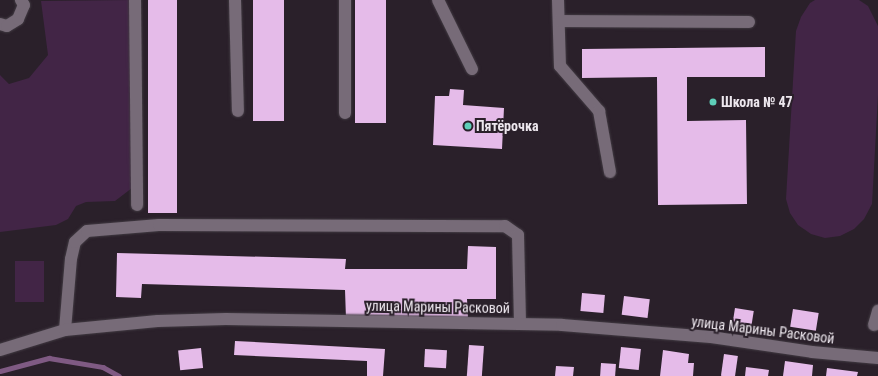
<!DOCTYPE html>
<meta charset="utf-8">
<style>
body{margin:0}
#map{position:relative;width:878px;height:376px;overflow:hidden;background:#2a202a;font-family:"Roboto Condensed",sans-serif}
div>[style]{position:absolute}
.green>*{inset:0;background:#422546;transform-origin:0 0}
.stream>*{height:4.5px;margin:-2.25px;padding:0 2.25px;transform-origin:2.25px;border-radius:2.25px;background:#7f5a83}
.building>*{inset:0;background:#e5bbe9;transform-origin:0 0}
.roads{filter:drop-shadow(0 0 1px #423b43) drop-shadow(0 0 1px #423b43)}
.minor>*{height:12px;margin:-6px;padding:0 6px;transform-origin:6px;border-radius:6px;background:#776b78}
.dots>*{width:11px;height:11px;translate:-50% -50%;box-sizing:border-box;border:2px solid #2a202a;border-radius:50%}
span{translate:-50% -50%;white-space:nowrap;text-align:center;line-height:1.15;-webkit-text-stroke:4px #2a202a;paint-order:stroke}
.poi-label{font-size:14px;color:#ede7ee;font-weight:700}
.left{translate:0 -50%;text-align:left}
.street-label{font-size:14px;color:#ede7ee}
</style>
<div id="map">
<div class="green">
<i style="clip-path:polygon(133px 0,132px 188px,115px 201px,86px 202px,76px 206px,68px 219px,56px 225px,0 232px,0 75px,9px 84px,29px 78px,48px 55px,41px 1px)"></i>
<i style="clip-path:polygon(815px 0,859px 0,868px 6px,878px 26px,878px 95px,872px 204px,864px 219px,854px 229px,840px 236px,825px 238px,811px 234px,798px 225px,790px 213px,786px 199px,796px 31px,801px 17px,810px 3px)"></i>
<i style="left:15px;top:261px;width:29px;height:41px"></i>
</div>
<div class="stream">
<i style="left:0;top:371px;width:51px;rotate:-14.9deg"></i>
<i style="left:49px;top:358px;width:55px;rotate:9.5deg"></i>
<i style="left:103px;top:367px;width:18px;rotate:29deg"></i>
</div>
<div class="building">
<i style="left:148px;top:0;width:29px;height:213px"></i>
<i style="left:253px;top:0;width:31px;height:121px"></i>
<i style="left:355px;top:0;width:31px;height:123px"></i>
<i style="clip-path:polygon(765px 47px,765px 77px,687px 77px,687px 121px,746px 120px,747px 204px,658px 205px,657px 77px,582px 78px,582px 49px)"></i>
<i style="clip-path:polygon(450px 89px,464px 90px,463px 105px,504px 108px,502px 149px,433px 145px,435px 96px,449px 96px)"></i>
<i style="clip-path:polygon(468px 246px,496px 247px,496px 299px,467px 299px,468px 318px,346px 319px,345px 290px,142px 284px,141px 298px,116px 297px,117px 253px,346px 259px,345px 269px,467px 269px)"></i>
<i style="left:582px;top:293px;width:23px;height:18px;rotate:5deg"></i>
<i style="left:624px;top:296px;width:26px;height:19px;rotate:7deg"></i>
<i style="left:735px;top:308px;width:19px;height:16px;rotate:9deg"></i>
<i style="left:793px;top:309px;width:26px;height:18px;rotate:9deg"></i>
<i style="clip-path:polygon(235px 341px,385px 349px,383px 376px,367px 376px,367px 361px,234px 355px)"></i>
<i style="left:469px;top:345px;width:15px;height:31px;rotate:4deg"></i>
<i style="left:621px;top:347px;width:20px;height:21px;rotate:6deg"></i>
<i style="left:201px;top:348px;width:20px;height:23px;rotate:84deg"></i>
<i style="left:425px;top:349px;width:22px;height:18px;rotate:3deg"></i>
<i style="clip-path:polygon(663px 350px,689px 354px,688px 363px,694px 363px,693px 376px,660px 376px)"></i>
<i style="left:724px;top:354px;width:14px;height:22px;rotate:8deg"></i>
<i style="clip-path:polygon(785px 361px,813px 365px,812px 376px,783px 376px)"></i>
<i style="left:601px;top:363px;width:15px;height:13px;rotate:4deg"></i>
<i style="clip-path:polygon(556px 366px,574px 367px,573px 376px,555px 376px)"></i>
<i style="clip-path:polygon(746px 367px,769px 370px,768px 376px,745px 376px)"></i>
<i style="clip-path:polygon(827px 368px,858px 372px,857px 376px,826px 376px)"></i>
</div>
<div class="roads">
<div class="minor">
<i style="left:135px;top:0;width:205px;rotate:89.4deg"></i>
<i style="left:235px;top:0;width:111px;rotate:88.5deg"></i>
<i style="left:438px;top:0;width:77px;rotate:63.8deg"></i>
<i style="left:558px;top:0;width:66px;rotate:88.3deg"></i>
<i style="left:560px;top:66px;width:60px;rotate:49.1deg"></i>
<i style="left:599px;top:111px;width:62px;rotate:79.8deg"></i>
<i style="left:559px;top:21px;width:190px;rotate:0.3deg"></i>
<i style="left:0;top:24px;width:7px;rotate:16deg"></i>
<i style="left:7px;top:26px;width:13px;rotate:-32deg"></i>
<i style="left:18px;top:19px;width:15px;rotate:-67deg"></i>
<i style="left:24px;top:5px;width:6px;rotate:-121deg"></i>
<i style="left:345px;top:113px;width:113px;rotate:-90deg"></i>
<i style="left:874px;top:325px;width:15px;rotate:-74deg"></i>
<i style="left:65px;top:330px;width:71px;rotate:-85.2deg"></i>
<i style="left:71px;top:259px;width:17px;rotate:-77deg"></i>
<i style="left:75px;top:242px;width:16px;rotate:-43deg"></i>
<i style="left:87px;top:231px;width:72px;rotate:-4.8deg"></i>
<i style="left:159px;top:225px;width:346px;rotate:0.2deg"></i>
<i style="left:505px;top:226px;width:16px;rotate:35deg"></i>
<i style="left:518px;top:235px;width:88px;rotate:88.7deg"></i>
<i style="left:0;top:350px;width:68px;rotate:-17.1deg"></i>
<i style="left:65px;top:330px;width:93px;rotate:-5.5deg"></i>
<i style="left:158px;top:321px;width:68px;rotate:-1.7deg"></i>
<i style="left:226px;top:319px;width:336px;rotate:1deg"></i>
<i style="left:562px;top:325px;width:149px;rotate:4.6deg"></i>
<i style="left:711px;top:337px;width:102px;rotate:8.4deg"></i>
<i style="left:812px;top:352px;width:66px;rotate:5.2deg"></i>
</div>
</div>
<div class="dots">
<i style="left:713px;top:102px;background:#5eceb8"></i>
<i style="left:468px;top:126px;background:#5eceb8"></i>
</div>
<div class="poi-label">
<span class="left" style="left:721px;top:102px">Школа № 47</span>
<span class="left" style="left:476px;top:126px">Пятёрочка</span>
</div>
<div class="street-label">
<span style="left:438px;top:307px;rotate:1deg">улица Марины Расковой</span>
<span style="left:763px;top:330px;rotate:7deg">улица Марины Расковой</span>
</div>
</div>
